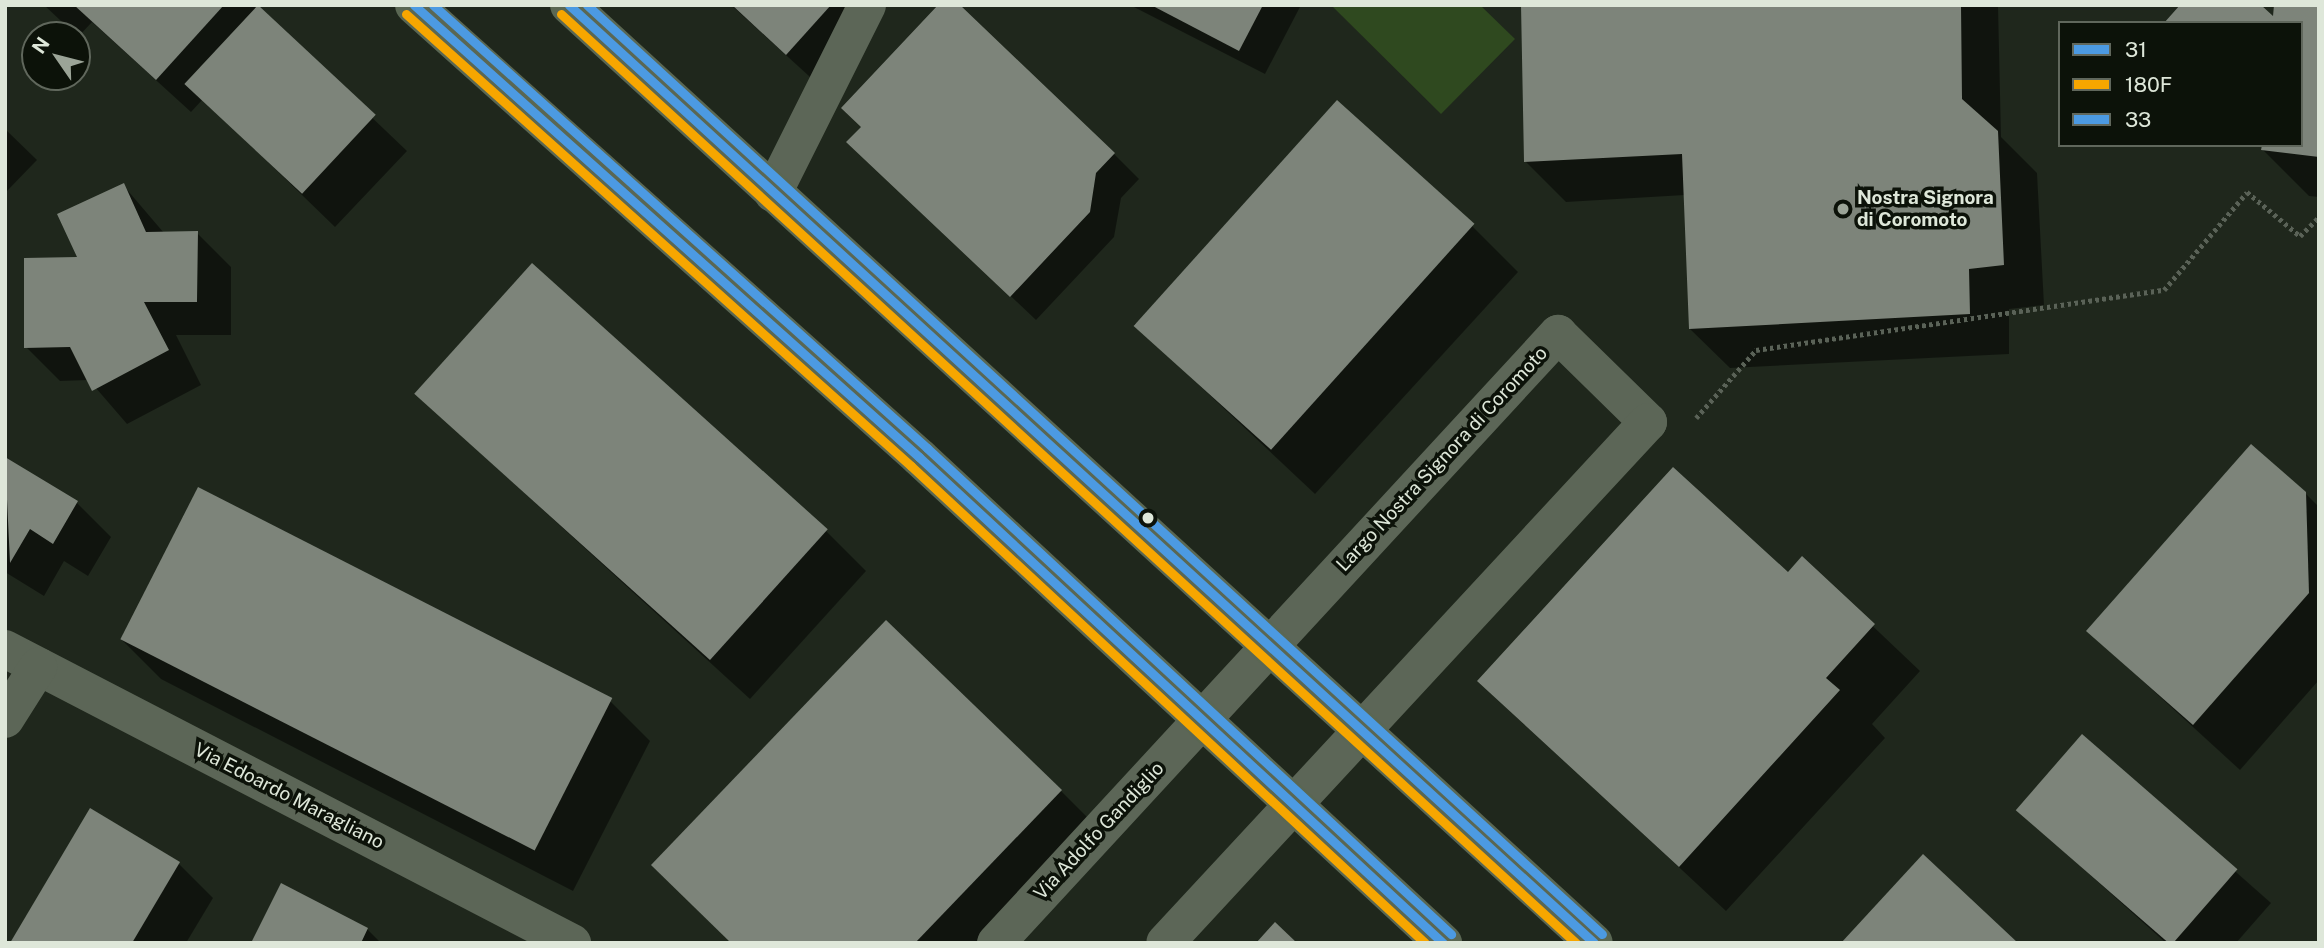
<!DOCTYPE html>
<style>
body{margin:0}
#map{position:relative;width:2324px;height:948px;overflow:hidden;background:#1f271c;font-family:"Public Sans",sans-serif}
div>[style]{position:absolute}
.green>*{inset:0;background:#2f491f}
.shadow>*{inset:0;background:#0007}
.building>*{inset:0;background:#7d847a;transform-origin:0 0}
.path>*{height:4.5px;margin-top:-2.25px;transform-origin:0;background:repeating-linear-gradient(90deg,#5a6257 0 3.5px,transparent 0 7px)}
.minor>*{height:38px;margin:-19px;padding:0 19px;transform-origin:19px;border-radius:19px;background:#5c6657}
.primary>*{height:38px;margin:-19px;padding:0 19px;transform-origin:19px;border-radius:19px;background:#5a6753}
.bus-1>*{height:9px;margin:-4.5px;padding:0 4.5px;transform-origin:4.5px;border-radius:4.5px;background:#4c9ae2}
.bus-2>*{height:9px;margin:-4.5px;padding:0 4.5px;transform-origin:4.5px;border-radius:4.5px;background:#f7a600}
.bus-3>*{height:9px;margin:-4.5px;padding:0 4.5px;transform-origin:4.5px;border-radius:4.5px;background:#4c9ae2}
.dots>*{width:19px;height:19px;translate:-50% -50%;box-sizing:border-box;border:4px solid #0c1209;border-radius:50%}
span{translate:-50% -50%;white-space:nowrap;text-align:center;line-height:1.15;-webkit-text-stroke:7px #0c1209;paint-order:stroke}
.poi-label{font-size:19px;color:#dee7d9;font-weight:700}
.left{translate:0 -50%;text-align:left}
.street-label{font-size:19px;color:#dee7d9}
.frame{position:absolute;inset:0;border:7px solid #dee7d9;pointer-events:none}
.legend{position:absolute;left:2058px;top:21px;width:245px;height:126px;box-sizing:border-box;background:#0c1209;border:2px solid #60675c;margin:0;padding:9px 12px;list-style:none;font-size:21px;color:#dee7d9}
.legend li{display:flex;align-items:center;gap:14px;height:35px}
.legend b{width:35px;border:2px solid #60675c}
.north{position:absolute;left:21px;top:21px;width:70px;height:70px;box-sizing:border-box;background:#0c1209;border:2px solid #60675c;border-radius:50%;rotate:305deg;font-size:19px;font-weight:700;line-height:28px;text-align:center;color:#dee7d9}
.north::after{content:'';display:block;margin:auto;width:24px;height:32px;background:#9ba497;clip-path:polygon(50% 0,100% 100%,50% 72%,0 100%)}
</style>
<div id="map">
<div class="green">
<i style="clip-path:polygon(1331px 5px,1480px 5px,1515px 39px,1441px 114px)"></i>
</div>
<div class="shadow">
<i style="clip-path:polygon(44px 5px,254px 5px,407px 151px,335px 227px,203px 99px,191px 112px,92px 22px,78px 37px)"></i>
<i style="clip-path:polygon(731px 5px,878px 5px,821px 87px)"></i>
<i style="clip-path:polygon(1130px 5px,1301px 5px,1265px 74px)"></i>
<i style="clip-path:polygon(1523px 5px,1998px 5px,2001px 137px,2037px 173px,2044px 305px,2009px 309px,2009px 354px,1730px 368px,1690px 329px,1685px 195px,1566px 202px,1526px 162px)"></i>
<i style="clip-path:polygon(2319px 5px,2319px 197px,2309px 196px,2263px 150px,2301px 145px,2301px 23px,2275px 20px)"></i>
<i style="clip-path:polygon(5px 129px,37px 160px,5px 193px)"></i>
<i style="clip-path:polygon(1114px 154px,1139px 179px,1121px 198px,1114px 237px,1036px 320px,874px 166px)"></i>
<i style="clip-path:polygon(123px 185px,164px 233px,197px 233px,231px 267px,231px 335px,176px 335px,201px 385px,127px 424px,89px 380px,60px 381px,26px 347px)"></i>
<i style="clip-path:polygon(1472px 226px,1518px 272px,1315px 494px,1134px 324px)"></i>
<i style="clip-path:polygon(416px 394px,826px 531px,866px 571px,750px 699px)"></i>
<i style="clip-path:polygon(5px 459px,77px 503px,111px 537px,88px 576px,64px 561px,44px 596px,5px 572px)"></i>
<i style="clip-path:polygon(2305px 493px,2319px 507px,2319px 680px,2240px 770px,2088px 631px)"></i>
<i style="clip-path:polygon(1802px 559px,1920px 671px,1872px 724px,1885px 738px,1726px 911px,1479px 681px,1788px 574px)"></i>
<i style="clip-path:polygon(121px 639px,610px 701px,650px 741px,573px 891px,161px 679px)"></i>
<i style="clip-path:polygon(2082px 736px,2271px 903px,2236px 943px,2166px 943px,2019px 811px)"></i>
<i style="clip-path:polygon(1061px 791px,1107px 837px,1005px 943px,732px 943px)"></i>
<i style="clip-path:polygon(91px 811px,179px 864px,213px 898px,186px 943px,12px 943px)"></i>
<i style="clip-path:polygon(367px 929px,381px 943px,253px 943px)"></i>
</div>
<div class="building">
<i style="clip-path:polygon(74px 5px,224px 5px,156px 80px)"></i>
<i style="left:258px;top:5px;width:161px;height:108px;rotate:43deg"></i>
<i style="clip-path:polygon(732px 5px,831px 5px,786px 55px)"></i>
<i style="clip-path:polygon(938px 5px,960px 5px,1115px 153px,1096px 173px,1090px 212px,1010px 297px,846px 142px,861px 127px,841px 108px)"></i>
<i style="clip-path:polygon(1151px 5px,1263px 5px,1239px 51px)"></i>
<i style="clip-path:polygon(1521px 5px,1961px 5px,1962px 99px,1998px 131px,2004px 265px,1969px 269px,1970px 314px,1689px 329px,1682px 154px,1524px 162px)"></i>
<i style="clip-path:polygon(2180px 5px,2261px 5px,2273px 16px,2274px 5px,2319px 5px,2319px 157px,2261px 150px,2262px 145px,2301px 145px,2301px 23px,2164px 23px)"></i>
<i style="left:1337px;top:100px;width:185px;height:304px;rotate:42deg"></i>
<i style="clip-path:polygon(124px 183px,146px 232px,198px 231px,197px 302px,144px 302px,169px 350px,92px 391px,70px 347px,24px 348px,24px 258px,77px 257px,57px 214px)"></i>
<i style="left:532px;top:263px;width:398px;height:176px;rotate:42deg"></i>
<i style="clip-path:polygon(2251px 444px,2306px 492px,2309px 593px,2193px 725px,2086px 631px)"></i>
<i style="clip-path:polygon(5px 457px,78px 501px,53px 544px,30px 529px,10px 563px)"></i>
<i style="clip-path:polygon(1673px 467px,1788px 572px,1802px 556px,1875px 624px,1826px 678px,1840px 690px,1679px 867px,1477px 681px)"></i>
<i style="left:198px;top:487px;width:465px;height:171px;rotate:27deg"></i>
<i style="clip-path:polygon(886px 620px,1062px 790px,915px 943px,731px 943px,651px 865px)"></i>
<i style="left:2082px;top:734px;width:206px;height:101px;rotate:41deg"></i>
<i style="clip-path:polygon(90px 808px,180px 862px,132px 943px,10px 943px)"></i>
<i style="clip-path:polygon(1923px 854px,2018px 943px,1841px 943px)"></i>
<i style="clip-path:polygon(281px 883px,368px 928px,361px 943px,251px 943px)"></i>
<i style="clip-path:polygon(1275px 922px,1297px 943px,1256px 943px)"></i>
</div>
<div class="path">
<i style="left:1696px;top:418px;width:91px;rotate:-48.6deg"></i>
<i style="left:1756px;top:350px;width:412px;rotate:-8.4deg"></i>
<i style="left:2164px;top:290px;width:128px;rotate:-49.7deg"></i>
<i style="left:2247px;top:192px;width:69px;rotate:39.7deg"></i>
<i style="left:2300px;top:236px;width:27px;rotate:-45deg"></i>
</div>
<div class="minor">
<i style="left:773px;top:193px;width:210px;rotate:-63.4deg"></i>
<i style="left:5px;top:649px;width:639px;rotate:27.41deg"></i>
<i style="left:5px;top:719px;width:62px;rotate:-57.6deg"></i>
<i style="left:996px;top:943px;width:829px;rotate:-47.3deg"></i>
<i style="left:1558px;top:334px;width:126px;rotate:44.4deg"></i>
<i style="left:1648px;top:422px;width:710px;rotate:132.83deg"></i>
</div>
<div class="primary">
<i style="left:414px;top:5px;width:678px;rotate:41.83deg"></i>
<i style="left:919px;top:457px;width:715px;rotate:42.85deg"></i>
<i style="left:569px;top:5px;width:1389px;rotate:42.46deg"></i>
</div>
<div class="bus-1">
<i style="left:414px;top:5px;width:678px;rotate:41.83deg"></i>
<i style="left:919px;top:457px;width:715px;rotate:42.85deg"></i>
<i style="left:569px;top:5px;width:1389px;rotate:42.46deg"></i>
</div>
<div class="bus-2">
<i style="left:406px;top:14px;width:678px;rotate:41.83deg"></i>
<i style="left:911px;top:466px;width:701px;rotate:42.86deg"></i>
<i style="left:561px;top:14px;width:1376px;rotate:42.47deg"></i>
</div>
<div class="bus-3">
<i style="left:433px;top:5px;width:664px;rotate:41.88deg"></i>
<i style="left:927px;top:448px;width:715px;rotate:42.85deg"></i>
<i style="left:587px;top:5px;width:1376px;rotate:42.47deg"></i>
</div>
<div class="dots">
<i style="left:1843px;top:209px;background:#9ba497"></i>
<i style="left:1148px;top:518px;background:#dee7d9"></i>
</div>
<div class="poi-label">
<span class="left" style="left:1857px;top:209px">Nostra Signora<br>di Coromoto</span>
</div>
<div class="street-label">
<span style="left:1442px;top:459px;rotate:-47deg">Largo Nostra Signora di Coromoto</span>
<span style="left:289px;top:796px;rotate:27deg">Via Edoardo Maragliano</span>
<span style="left:1099px;top:831px;rotate:-47deg">Via Adolfo Gandiglio</span>
</div>
<div class="frame"></div>
<ul class="legend">
<li><b style="height:9px;background:#4c9ae2"></b>31</li>
<li><b style="height:9px;background:#f7a600"></b>180F</li>
<li><b style="height:9px;background:#4c9ae2"></b>33</li>
</ul>
<div class="north">N</div>
</div>
